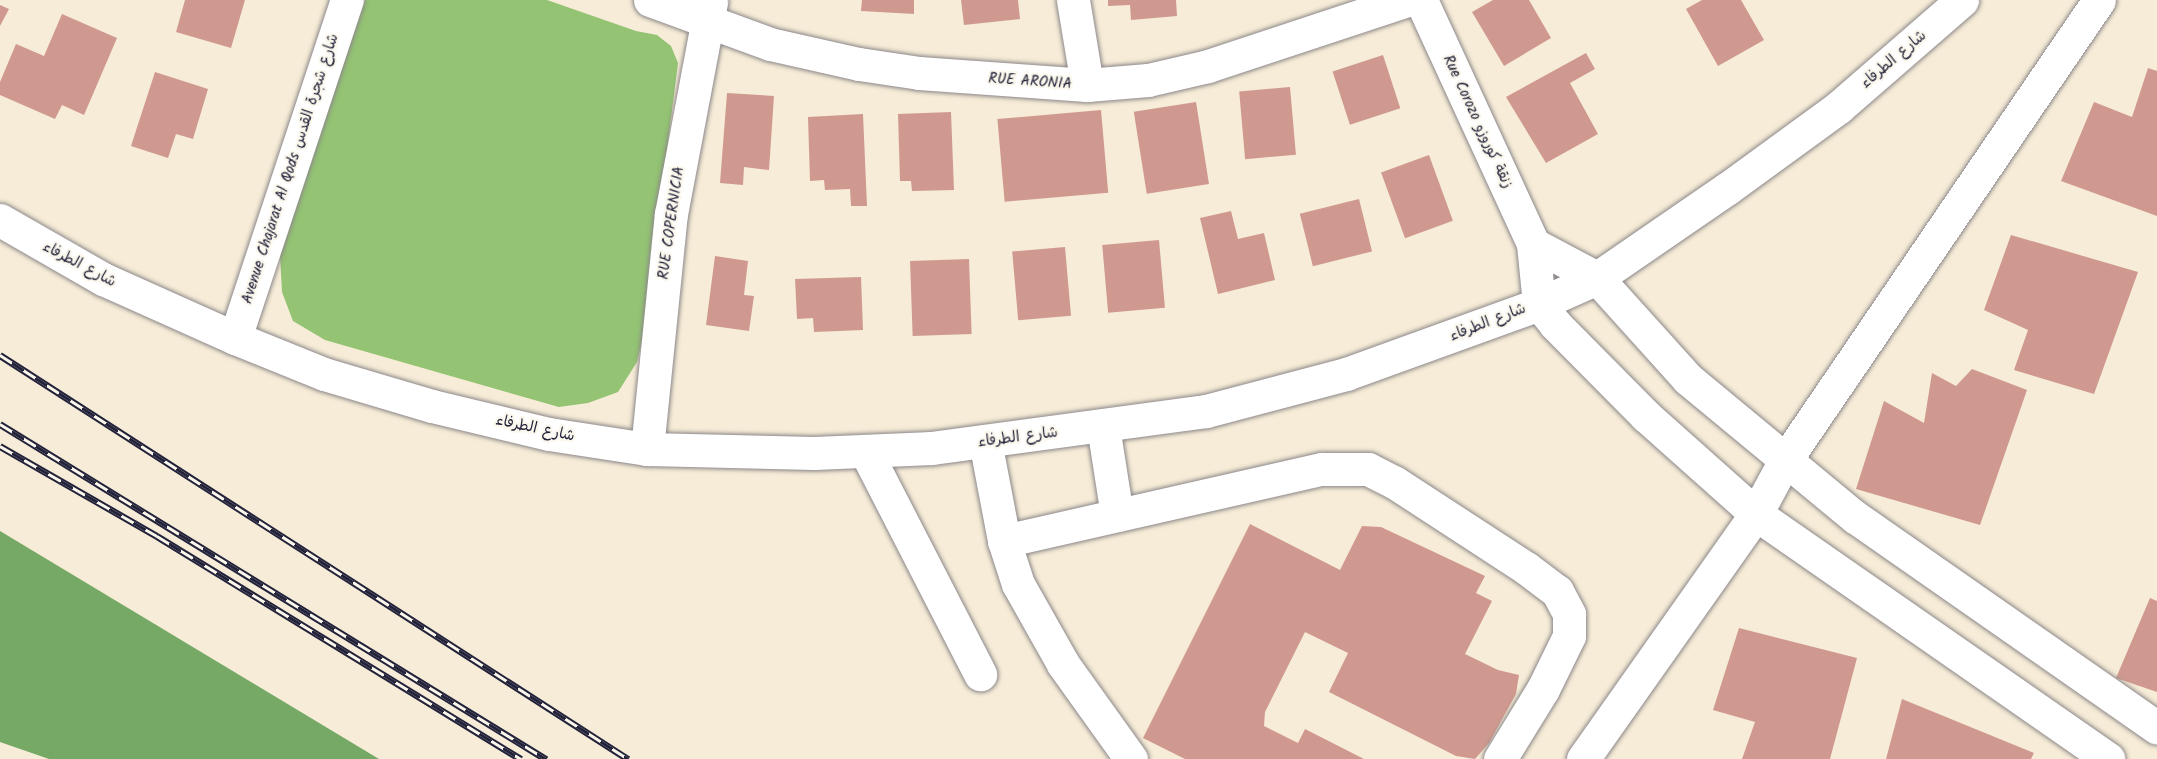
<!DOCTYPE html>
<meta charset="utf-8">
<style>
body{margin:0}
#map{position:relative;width:2157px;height:759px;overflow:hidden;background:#f6ecd7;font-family:Kalam,"Playpen Sans Arabic",sans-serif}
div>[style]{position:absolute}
.green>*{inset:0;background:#93c373}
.forest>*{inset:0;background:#76a965}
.building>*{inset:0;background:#d0998f;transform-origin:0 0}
.roads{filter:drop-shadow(0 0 2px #8c8789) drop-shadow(0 0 2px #8c8789)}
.minor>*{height:33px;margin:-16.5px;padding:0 16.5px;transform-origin:16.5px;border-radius:16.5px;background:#fff}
.rail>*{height:7px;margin-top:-3.5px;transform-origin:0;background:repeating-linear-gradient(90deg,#fbf7ec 0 14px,#22223b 0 28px);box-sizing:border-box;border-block:2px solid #22223b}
span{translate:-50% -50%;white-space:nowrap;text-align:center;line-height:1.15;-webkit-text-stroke:4.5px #fbf7ec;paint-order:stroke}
.street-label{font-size:15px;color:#22223b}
</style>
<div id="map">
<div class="green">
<i style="clip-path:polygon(365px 0,547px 0,636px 31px,657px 35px,671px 46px,678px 63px,644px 332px,637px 362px,618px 392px,588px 403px,559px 407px,325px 340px,293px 321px,282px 292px,280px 255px)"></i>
</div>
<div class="forest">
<i style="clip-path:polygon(0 531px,379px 759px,49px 759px,0 742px)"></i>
</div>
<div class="building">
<i style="clip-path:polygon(185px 0,245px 0,231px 48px,176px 32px)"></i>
<i style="clip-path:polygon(862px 0,914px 0,914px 14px,861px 11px)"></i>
<i style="clip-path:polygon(961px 0,1018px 0,1020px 19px,964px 25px)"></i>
<i style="clip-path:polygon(1108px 0,1176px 0,1177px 16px,1131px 20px,1130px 5px,1108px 6px)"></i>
<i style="clip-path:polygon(1493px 0,1529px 0,1551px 38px,1504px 66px,1472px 12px)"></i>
<i style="clip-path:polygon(1702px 0,1741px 0,1764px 40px,1718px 66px,1686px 9px)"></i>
<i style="clip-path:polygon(0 5px,9px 9px,0 26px)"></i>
<i style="clip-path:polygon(62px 14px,117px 38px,84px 115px,62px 105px,55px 119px,0 95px,0 82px,16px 44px,44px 56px)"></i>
<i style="clip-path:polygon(1586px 53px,1595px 69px,1570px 83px,1598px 134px,1546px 163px,1506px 97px)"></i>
<i style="left:1383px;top:55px;width:56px;height:53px;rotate:72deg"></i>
<i style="clip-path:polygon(2148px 68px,2157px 71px,2157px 216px,2061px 181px,2094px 102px,2132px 117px)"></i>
<i style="clip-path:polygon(155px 72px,208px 89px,193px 139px,176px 134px,168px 158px,131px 146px)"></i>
<i style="left:1290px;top:87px;width:68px;height:51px;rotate:85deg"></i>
<i style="clip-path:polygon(727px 93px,774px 96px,769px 170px,744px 167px,743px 185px,720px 183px)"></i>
<i style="left:1196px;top:102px;width:83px;height:63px;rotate:81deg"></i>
<i style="left:1101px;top:110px;width:83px;height:104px;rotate:85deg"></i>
<i style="clip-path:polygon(951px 112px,954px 190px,912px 191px,911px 181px,900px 181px,898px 114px)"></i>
<i style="clip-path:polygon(863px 114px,867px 206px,851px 206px,850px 189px,825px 190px,824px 180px,810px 181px,808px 117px)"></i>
<i style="left:1429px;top:155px;width:70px;height:51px;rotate:70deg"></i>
<i style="left:1359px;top:199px;width:54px;height:61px;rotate:76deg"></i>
<i style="clip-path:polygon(1231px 211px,1238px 239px,1264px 233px,1275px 280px,1218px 294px,1200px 218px)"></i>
<i style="clip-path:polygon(2011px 235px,2138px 272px,2094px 394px,2014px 370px,2028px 330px,1984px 310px)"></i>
<i style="left:1159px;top:240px;width:68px;height:57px;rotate:85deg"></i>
<i style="left:1065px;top:247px;width:69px;height:53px;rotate:85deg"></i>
<i style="clip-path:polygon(715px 256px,748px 261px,744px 295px,754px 296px,749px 331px,706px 325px)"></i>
<i style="left:969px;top:259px;width:75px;height:59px;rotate:88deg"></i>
<i style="clip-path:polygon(861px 277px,863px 330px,814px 332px,813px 318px,797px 319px,795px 279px)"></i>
<i style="clip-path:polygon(1972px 369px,2027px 390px,1980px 525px,1856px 489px,1884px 401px,1924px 423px,1932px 373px,1956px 386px)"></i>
<i style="clip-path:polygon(1250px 524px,1340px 570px,1362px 526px,1381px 527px,1485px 576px,1476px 593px,1492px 601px,1465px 654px,1498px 670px,1519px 675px,1516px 694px,1489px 743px,1475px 759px,1456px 756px,1329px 692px,1348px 653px,1305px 632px,1265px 712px,1264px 726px,1298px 743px,1305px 729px,1364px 759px,1185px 759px,1143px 738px)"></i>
<i style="clip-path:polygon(2150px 598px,2157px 601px,2157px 692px,2116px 678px)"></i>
<i style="clip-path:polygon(1739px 628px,1857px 658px,1830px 759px,1742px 759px,1755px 722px,1713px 710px)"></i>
<i style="clip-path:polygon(1902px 699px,2034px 753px,2031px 759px,1886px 759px)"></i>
</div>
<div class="roads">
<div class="minor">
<i style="left:650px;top:0;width:128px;rotate:20.1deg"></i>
<i style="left:770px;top:44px;width:91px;rotate:12.7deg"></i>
<i style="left:859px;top:64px;width:61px;rotate:8.5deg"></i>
<i style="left:919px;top:73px;width:168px;rotate:4.1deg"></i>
<i style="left:1087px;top:85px;width:61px;rotate:-4.7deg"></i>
<i style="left:1148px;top:80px;width:62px;rotate:-13.1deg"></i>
<i style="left:1208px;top:66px;width:211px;rotate:-18.3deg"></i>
<i style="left:1073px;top:0;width:86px;rotate:80.6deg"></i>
<i style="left:1421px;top:0;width:268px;rotate:65.3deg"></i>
<i style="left:1533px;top:244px;width:60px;rotate:84.3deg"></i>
<i style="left:1539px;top:304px;width:26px;rotate:51deg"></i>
<i style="left:1555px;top:324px;width:129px;rotate:45.3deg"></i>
<i style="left:1646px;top:416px;width:147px;rotate:41.7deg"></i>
<i style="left:1756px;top:514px;width:429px;rotate:34.8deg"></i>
<i style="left:0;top:220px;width:119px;rotate:29.8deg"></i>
<i style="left:103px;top:279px;width:145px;rotate:24.1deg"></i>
<i style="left:235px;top:338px;width:96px;rotate:22deg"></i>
<i style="left:324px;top:374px;width:113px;rotate:16.5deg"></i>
<i style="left:432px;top:406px;width:120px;rotate:13.5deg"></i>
<i style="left:549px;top:434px;width:99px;rotate:8.7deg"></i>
<i style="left:647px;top:449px;width:167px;rotate:1.4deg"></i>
<i style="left:814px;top:453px;width:118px;rotate:-2.4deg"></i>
<i style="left:932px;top:448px;width:276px;rotate:-7.7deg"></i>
<i style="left:1206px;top:411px;width:145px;rotate:-14.8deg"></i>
<i style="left:1346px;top:374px;width:205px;rotate:-19.9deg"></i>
<i style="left:1539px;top:304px;width:64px;rotate:-24.1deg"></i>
<i style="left:1597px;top:278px;width:159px;rotate:-34.5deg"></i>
<i style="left:1728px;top:188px;width:137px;rotate:-36.1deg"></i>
<i style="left:1839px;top:107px;width:163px;rotate:-41deg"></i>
<i style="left:1533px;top:244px;width:72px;rotate:28deg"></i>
<i style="left:1597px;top:278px;width:136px;rotate:48deg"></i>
<i style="left:1688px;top:379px;width:217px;rotate:39.6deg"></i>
<i style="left:1855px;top:517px;width:368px;rotate:34.9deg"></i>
<i style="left:235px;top:338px;width:356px;rotate:-71.7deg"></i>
<i style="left:1103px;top:426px;width:90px;rotate:81.1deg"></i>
<i style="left:985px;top:441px;width:102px;rotate:79.2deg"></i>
<i style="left:1004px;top:541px;width:45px;rotate:72deg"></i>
<i style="left:1018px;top:584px;width:92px;rotate:60.6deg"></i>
<i style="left:1063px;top:664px;width:117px;rotate:54.4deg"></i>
<i style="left:647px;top:449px;width:236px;rotate:-84.2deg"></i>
<i style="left:671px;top:214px;width:216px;rotate:-79.3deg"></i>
<i style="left:866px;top:452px;width:250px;rotate:62.8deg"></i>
<i style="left:1004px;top:541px;width:326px;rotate:-12.8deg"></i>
<i style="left:1322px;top:469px;width:46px"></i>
<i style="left:1368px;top:469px;width:29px;rotate:27deg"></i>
<i style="left:1394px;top:482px;width:158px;rotate:33.1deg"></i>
<i style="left:1526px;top:568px;width:39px;rotate:37deg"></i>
<i style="left:1557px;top:591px;width:26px;rotate:62deg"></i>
<i style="left:1569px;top:614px;width:22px;rotate:90deg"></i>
<i style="left:1569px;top:636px;width:59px;rotate:116.1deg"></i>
<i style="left:1543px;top:689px;width:82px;rotate:121.6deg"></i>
<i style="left:1583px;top:759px;width:300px;rotate:-54.8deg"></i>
<i style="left:1756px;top:514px;width:59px;rotate:-61.7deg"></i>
<i style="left:1784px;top:462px;width:559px;rotate:-55.71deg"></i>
</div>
</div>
<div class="rail">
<i style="left:0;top:355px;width:747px;rotate:32.75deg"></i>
<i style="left:0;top:424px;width:641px;rotate:31.53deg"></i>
<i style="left:0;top:446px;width:181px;rotate:29.8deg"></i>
<i style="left:157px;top:536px;width:427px;rotate:31.5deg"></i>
</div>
<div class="street-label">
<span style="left:1894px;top:60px;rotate:-40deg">شارع الطرفاء</span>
<span style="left:1030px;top:82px;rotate:4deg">RUE ARONIA</span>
<span style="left:1477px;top:122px;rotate:65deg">Rue Corozo زنقة كوروزو</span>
<span style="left:291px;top:169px;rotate:-72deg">Avenue Chajarat Al Qods شارع شجرة القدس</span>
<span style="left:672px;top:223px;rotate:-82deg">RUE COPERNICIA</span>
<span style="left:79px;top:265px;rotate:28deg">شارع الطرفاء</span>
<span style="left:1488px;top:323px;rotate:-21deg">شارع الطرفاء</span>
<span style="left:535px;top:429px;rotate:12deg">شارع الطرفاء</span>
<span style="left:1018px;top:438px;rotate:-7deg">شارع الطرفاء</span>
</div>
</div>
